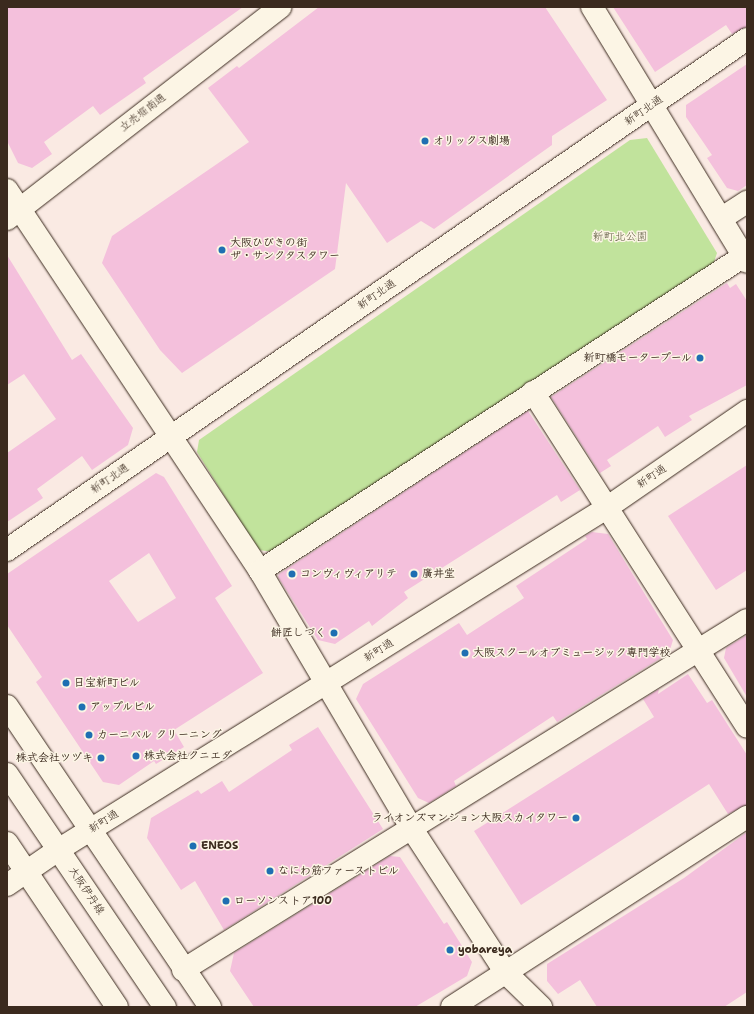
<!DOCTYPE html>
<meta charset="utf-8">
<style>
body{margin:0}
#map{position:relative;width:754px;height:1014px;overflow:hidden;background:#faeae3;font-family:"Shantell Sans","Klee One",sans-serif}
div>[style]{position:absolute}
.green>*{inset:0;background:#c1e39c}
.building>*{inset:0;background:#f4c0dc}
.roads{filter:drop-shadow(0 0 1px #3b2a1e) drop-shadow(0 0 1px #3b2a1e)}
.minor>*{height:22px;margin:-11px;padding:0 11px;transform-origin:11px;border-radius:11px;background:#fcf5e5}
.tertiary>*{height:22px;margin:-11px;padding:0 11px;transform-origin:11px;border-radius:11px;background:#fcf5e5}
.primary>*{height:22px;margin:-11px;padding:0 11px;transform-origin:11px;border-radius:11px;background:#fcf5e5}
.dots>*{width:11px;height:11px;translate:-50% -50%;box-sizing:border-box;border:2px solid #fcf5e5;border-radius:50%}
span{translate:-50% -50%;white-space:nowrap;text-align:center;line-height:1.15;-webkit-text-stroke:3px #fcf5e5;paint-order:stroke}
.street-label{font-size:11px;color:#3b2a1e}
.poi-label{font-size:11px;color:#3b2a1e;font-weight:700}
.left{translate:0 -50%;text-align:left}
.right{translate:-100% -50%;text-align:right}
.park-label{font-size:11px;color:#5c583e}
.frame{position:absolute;inset:0;border:8px solid #3b2a1e;pointer-events:none}
</style>
<div id="map">
<div class="green">
<i style="clip-path:polygon(647px 138px,717px 253px,713px 265px,275px 552px,258px 550px,197px 452px,199px 440px,630px 140px)"></i>
</div>
<div class="building">
<i style="clip-path:polygon(7px 7px,243px 7px,143px 78px,146px 83px,100px 115px,93px 106px,44px 142px,52px 154px,32px 168px,18px 163px,7px 141px)"></i>
<i style="clip-path:polygon(319px 7px,545px 7px,607px 100px,552px 136px,552px 145px,434px 229px,421px 221px,387px 243px,346px 183px,335px 269px,182px 373px,160px 350px,102px 263px,112px 236px,249px 142px,208px 88px,237px 66px,239px 68px)"></i>
<i style="clip-path:polygon(613px 7px,747px 7px,747px 27px,732px 34px,726px 25px,655px 72px)"></i>
<i style="clip-path:polygon(747px 64px,747px 185px,738px 191px,727px 188px,707px 158px,712px 155px,686px 117px,686px 105px)"></i>
<i style="clip-path:polygon(7px 255px,72px 360px,81px 354px,133px 428px,128px 445px,92px 470px,82px 456px,37px 489px,43px 498px,7px 522px,7px 453px,56px 419px,24px 374px,7px 385px)"></i>
<i style="clip-path:polygon(727px 283px,730px 288px,736px 284px,747px 301px,747px 385px,689px 416px,692px 420px,665px 437px,658px 426px,607px 460px,611px 466px,600px 473px,551px 397px)"></i>
<i style="clip-path:polygon(528px 411px,580px 490px,561px 502px,557px 495px,404px 592px,408px 598px,372px 626px,369px 621px,335px 644px,318px 640px,278px 577px,279px 574px)"></i>
<i style="clip-path:polygon(747px 465px,747px 570px,716px 590px,668px 516px)"></i>
<i style="clip-path:polygon(evenodd,156px 473px,164px 477px,232px 586px,215px 598px,263px 673px,174px 730px,184px 747px,156px 764px,154px 761px,119px 785px,103px 782px,36px 682px,42px 677px,7px 625px,7px 574px,156px 473px,149px 553px,176px 598px,138px 622px,109px 581px,149px 553px)"></i>
<i style="clip-path:polygon(592px 532px,608px 534px,673px 640px,669px 653px,557px 722px,553px 716px,454px 781px,456px 786px,429px 803px,418px 798px,356px 699px,363px 684px,459px 623px,467px 635px,524px 598px,516px 586px,587px 539px,585px 536px)"></i>
<i style="clip-path:polygon(747px 635px,747px 697px,724px 658px,726px 648px)"></i>
<i style="clip-path:polygon(688px 674px,707px 703px,712px 700px,747px 755px,747px 805px,728px 814px,709px 784px,521px 905px,474px 831px,654px 717px,643px 699px,659px 689px,658px 694px)"></i>
<i style="clip-path:polygon(318px 727px,383px 829px,224px 930px,195px 881px,181px 890px,147px 838px,151px 818px,198px 790px,201px 794px,222px 781px,229px 792px,292px 750px,289px 745px)"></i>
<i style="clip-path:polygon(747px 832px,747px 992px,724px 1007px,597px 1007px,580px 980px,558px 994px,547px 981px,547px 964px,684px 878px)"></i>
<i style="clip-path:polygon(390px 856px,400px 857px,444px 924px,447px 922px,472px 962px,467px 976px,415px 1007px,254px 1007px,230px 971px,234px 953px)"></i>
</div>
<div class="roads">
<div class="minor">
<i style="left:722px;top:218px;width:30px;rotate:-33deg"></i>
<i style="left:7px;top:219px;width:346px;rotate:-37.8deg"></i>
<i style="left:260px;top:571px;width:577px;rotate:-33.06deg"></i>
<i style="left:7px;top:706px;width:363px;rotate:56deg"></i>
<i style="left:7px;top:843px;width:197px;rotate:56.1deg"></i>
<i style="left:7px;top:885px;width:62px;rotate:-34.5deg"></i>
<i style="left:58px;top:850px;width:645px;rotate:-31.94deg"></i>
<i style="left:605px;top:509px;width:173px;rotate:-34.6deg"></i>
<i style="left:183px;top:970px;width:664px;rotate:-31.82deg"></i>
</div>
<div class="tertiary">
<i style="left:592px;top:7px;width:298px;rotate:58.7deg"></i>
<i style="left:7px;top:190px;width:457px;rotate:56.4deg"></i>
<i style="left:260px;top:571px;width:299px;rotate:59.5deg"></i>
<i style="left:412px;top:829px;width:172px;rotate:56.9deg"></i>
<i style="left:506px;top:973px;width:49px;rotate:44.2deg"></i>
<i style="left:533px;top:392px;width:397px;rotate:57.4deg"></i>
<i style="left:7px;top:550px;width:899px;rotate:-34.63deg"></i>
<i style="left:452px;top:1007px;width:351px;rotate:-32.8deg"></i>
</div>
<div class="primary">
<i style="left:7px;top:774px;width:282px;rotate:55.9deg"></i>
</div>
</div>
<div class="dots">
<i style="left:425px;top:141px;background:#1f6fb2"></i>
<i style="left:222px;top:250px;background:#1f6fb2"></i>
<i style="left:700px;top:358px;background:#1f6fb2"></i>
<i style="left:292px;top:574px;background:#1f6fb2"></i>
<i style="left:414px;top:574px;background:#1f6fb2"></i>
<i style="left:334px;top:633px;background:#1f6fb2"></i>
<i style="left:465px;top:653px;background:#1f6fb2"></i>
<i style="left:66px;top:683px;background:#1f6fb2"></i>
<i style="left:82px;top:707px;background:#1f6fb2"></i>
<i style="left:89px;top:735px;background:#1f6fb2"></i>
<i style="left:136px;top:756px;background:#1f6fb2"></i>
<i style="left:101px;top:758px;background:#1f6fb2"></i>
<i style="left:576px;top:818px;background:#1f6fb2"></i>
<i style="left:193px;top:846px;background:#1f6fb2"></i>
<i style="left:270px;top:871px;background:#1f6fb2"></i>
<i style="left:226px;top:901px;background:#1f6fb2"></i>
<i style="left:450px;top:950px;background:#1f6fb2"></i>
</div>
<div class="street-label">
<span style="left:644px;top:111px;rotate:-35deg">新町北通</span>
<span style="left:143px;top:113px;rotate:-38deg">立売堀南通</span>
<span style="left:377px;top:295px;rotate:-35deg">新町北通</span>
<span style="left:652px;top:477px;rotate:-34deg">新町通</span>
<span style="left:110px;top:479px;rotate:-35deg">新町北通</span>
<span style="left:379px;top:651px;rotate:-32deg">新町通</span>
<span style="left:104px;top:822px;rotate:-32deg">新町通</span>
<span style="left:86px;top:891px;rotate:56deg">大阪伊丹線</span>
</div>
<div class="poi-label">
<span class="left" style="left:433px;top:141px">オリックス劇場</span>
<span class="left" style="left:230px;top:250px">大阪ひびきの街<br>ザ・サンクタスタワー</span>
<span class="right" style="left:692px;top:358px">新町橋モータープール</span>
<span class="left" style="left:300px;top:574px">コンヴィヴィアリテ</span>
<span class="left" style="left:422px;top:574px">廣井堂</span>
<span class="right" style="left:326px;top:633px">餅匠しづく</span>
<span class="left" style="left:473px;top:653px">大阪スクールオブミュージック専門学校</span>
<span class="left" style="left:74px;top:683px">日宝新町ビル</span>
<span class="left" style="left:90px;top:707px">アップルビル</span>
<span class="left" style="left:97px;top:735px">カーニバル クリーニング</span>
<span class="left" style="left:144px;top:756px">株式会社クニエダ</span>
<span class="right" style="left:93px;top:758px">株式会社ツヅキ</span>
<span class="right" style="left:568px;top:818px">ライオンズマンション大阪スカイタワー</span>
<span class="left" style="left:201px;top:846px">ENEOS</span>
<span class="left" style="left:278px;top:871px">なにわ筋ファーストビル</span>
<span class="left" style="left:234px;top:901px">ローソンストア100</span>
<span class="left" style="left:458px;top:950px">yobareya</span>
</div>
<div class="park-label">
<span style="left:620px;top:237px">新町北公園</span>
</div>
<div class="frame"></div>
</div>
